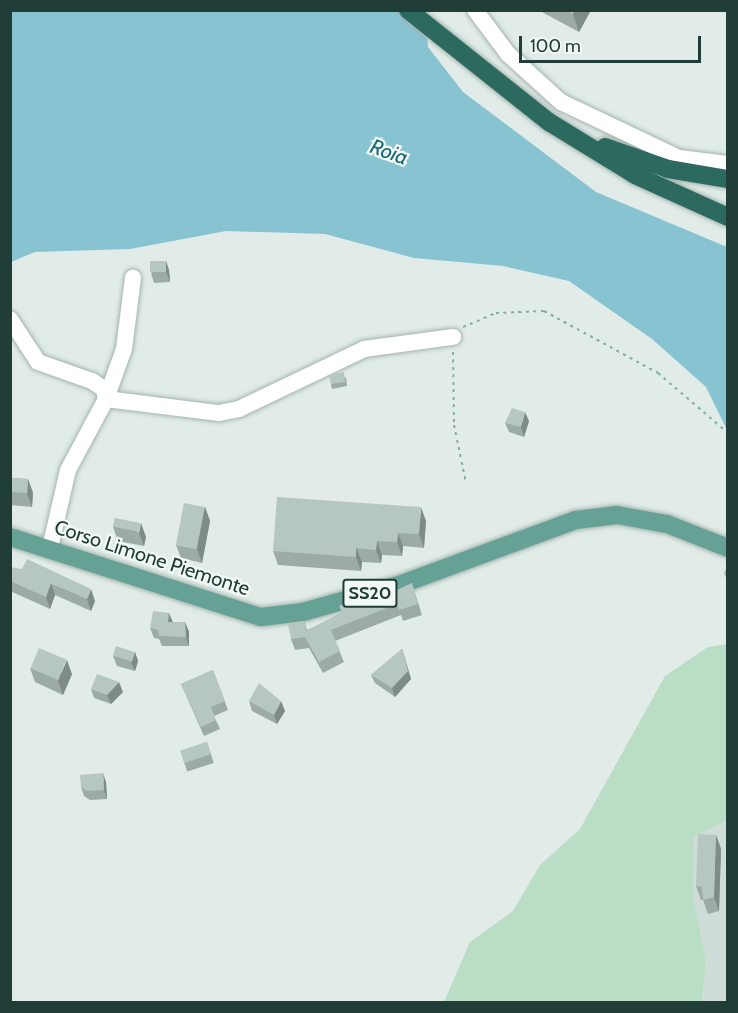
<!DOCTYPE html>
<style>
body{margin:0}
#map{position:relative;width:738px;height:1013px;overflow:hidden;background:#e1ece8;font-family:Cabin,sans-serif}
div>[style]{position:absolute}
.built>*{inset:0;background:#cfdcd7}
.green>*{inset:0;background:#baddc5}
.water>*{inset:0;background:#88c3d2}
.path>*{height:2px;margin-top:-1px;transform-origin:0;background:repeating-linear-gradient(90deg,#81b0a3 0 3px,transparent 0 7.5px)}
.roads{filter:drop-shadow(0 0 2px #a4b4af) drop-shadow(0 0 2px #a4b4af)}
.minor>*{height:16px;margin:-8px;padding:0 8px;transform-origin:8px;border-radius:8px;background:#fff}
.major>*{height:18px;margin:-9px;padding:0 9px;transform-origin:9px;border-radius:9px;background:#65a295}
.highway>*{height:18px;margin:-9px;padding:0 9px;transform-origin:9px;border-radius:9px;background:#2c6a60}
.wall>*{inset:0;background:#9daba6;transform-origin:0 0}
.shaded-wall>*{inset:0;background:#7f8b87}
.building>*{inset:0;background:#b6c7c1;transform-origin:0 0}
span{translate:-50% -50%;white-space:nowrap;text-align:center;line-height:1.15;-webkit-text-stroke:4.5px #f2f8f5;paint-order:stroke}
.shield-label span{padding:2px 4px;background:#f2f8f5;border:2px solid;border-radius:4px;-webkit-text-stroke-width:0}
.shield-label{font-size:18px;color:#213d37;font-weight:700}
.street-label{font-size:20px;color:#213d37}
.water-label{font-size:21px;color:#1a667a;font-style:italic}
.frame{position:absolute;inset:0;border:12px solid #213d37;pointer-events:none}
.scale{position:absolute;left:519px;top:36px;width:182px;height:27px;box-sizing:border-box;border:3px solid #213d37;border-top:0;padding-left:8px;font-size:18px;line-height:21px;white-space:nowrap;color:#213d37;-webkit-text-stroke:4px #f2f8f5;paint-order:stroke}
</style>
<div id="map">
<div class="built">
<i style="clip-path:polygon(727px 820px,727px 1002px,702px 1002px,706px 960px,693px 896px,694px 837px)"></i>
</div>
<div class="green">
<i style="clip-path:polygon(727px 644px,727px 820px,694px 837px,693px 896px,706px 960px,702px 1002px,444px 1002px,470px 942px,513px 911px,540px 865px,580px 829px,665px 676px,708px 647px)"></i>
</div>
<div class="water">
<i style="clip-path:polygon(11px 11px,425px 11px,428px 47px,463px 92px,596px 192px,727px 247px,727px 430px,706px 387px,652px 339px,569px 281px,503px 266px,414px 258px,325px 234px,226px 231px,130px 249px,35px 252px,11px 262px)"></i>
</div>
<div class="path">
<i style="left:463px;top:327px;width:36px;rotate:-23deg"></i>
<i style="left:496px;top:313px;width:48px;rotate:-2.4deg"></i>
<i style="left:544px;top:311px;width:130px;rotate:28.5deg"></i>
<i style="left:658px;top:373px;width:92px;rotate:40.6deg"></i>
<i style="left:453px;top:352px;width:73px;rotate:89.2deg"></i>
<i style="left:454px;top:425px;width:59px;rotate:78.3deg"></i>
</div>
<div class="roads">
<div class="minor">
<i style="left:475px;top:10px;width:55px;rotate:53.1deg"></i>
<i style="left:508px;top:54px;width:72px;rotate:42.2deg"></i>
<i style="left:561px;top:102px;width:131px;rotate:25.4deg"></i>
<i style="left:679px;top:158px;width:49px;rotate:7deg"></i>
<i style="left:10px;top:319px;width:51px;rotate:56.9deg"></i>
<i style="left:38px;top:362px;width:57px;rotate:19.4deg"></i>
<i style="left:92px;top:381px;width:14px;rotate:34deg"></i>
<i style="left:104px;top:389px;width:10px;rotate:79deg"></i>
<i style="left:106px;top:399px;width:114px;rotate:7.1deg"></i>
<i style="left:219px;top:413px;width:20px;rotate:-11deg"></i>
<i style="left:239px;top:409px;width:139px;rotate:-25.6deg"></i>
<i style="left:364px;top:349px;width:90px;rotate:-7.7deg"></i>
<i style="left:50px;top:548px;width:80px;rotate:-77deg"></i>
<i style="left:68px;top:470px;width:81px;rotate:-61.8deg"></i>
<i style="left:106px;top:399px;width:53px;rotate:-70.2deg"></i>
<i style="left:124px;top:349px;width:72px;rotate:-82.8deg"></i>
</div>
<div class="major">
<i style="left:10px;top:537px;width:263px;rotate:17.7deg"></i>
<i style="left:261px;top:617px;width:42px;rotate:-6.8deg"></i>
<i style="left:303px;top:612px;width:100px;rotate:-15.7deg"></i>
<i style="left:399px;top:585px;width:189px;rotate:-20.2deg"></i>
<i style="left:576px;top:520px;width:41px;rotate:-7deg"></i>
<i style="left:617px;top:515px;width:51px;rotate:10.2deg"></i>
<i style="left:667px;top:524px;width:66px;rotate:21.5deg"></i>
</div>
<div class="highway">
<i style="left:408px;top:10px;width:180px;rotate:38.5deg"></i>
<i style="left:549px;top:122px;width:101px;rotate:31.6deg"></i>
<i style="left:635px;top:175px;width:102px;rotate:24.3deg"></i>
<i style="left:605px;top:147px;width:67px;rotate:19.2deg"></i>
<i style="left:668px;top:169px;width:61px;rotate:9.5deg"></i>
</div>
</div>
<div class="wall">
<i style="clip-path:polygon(538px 10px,591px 10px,579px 32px)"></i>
<i style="clip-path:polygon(166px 261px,169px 270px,170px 282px,154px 283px,151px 273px)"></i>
<i style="clip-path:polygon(346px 377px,347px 386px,332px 389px,331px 384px)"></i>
<i style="clip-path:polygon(529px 421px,524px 437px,509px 432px,505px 423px)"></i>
<i style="clip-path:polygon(10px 478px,28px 479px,33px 493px,32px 507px,10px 505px)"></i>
<i style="clip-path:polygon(205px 507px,210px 521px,202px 563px,181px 558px,176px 545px)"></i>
<i style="clip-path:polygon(115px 518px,146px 537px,144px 546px,118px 541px,113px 527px)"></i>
<i style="clip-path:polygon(426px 521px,424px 548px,403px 546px,402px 556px,382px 555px,381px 563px,362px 562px,361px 571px,278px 565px,273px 551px)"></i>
<i style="clip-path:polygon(728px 565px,728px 582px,724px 573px)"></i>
<i style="clip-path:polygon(10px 567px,95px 601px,91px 611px,55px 595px,50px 609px,10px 591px)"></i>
<i style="clip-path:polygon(412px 583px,422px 615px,403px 621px,401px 615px,335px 641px,344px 662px,323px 673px,309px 648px,295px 650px,291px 639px,304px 621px,307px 630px,361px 607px)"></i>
<i style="clip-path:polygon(169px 613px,173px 622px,185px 622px,189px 632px,189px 646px,162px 646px,159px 639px,154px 638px,150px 628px)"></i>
<i style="clip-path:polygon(402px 649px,411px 679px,395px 697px,375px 683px,371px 675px)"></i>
<i style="clip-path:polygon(135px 652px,138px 661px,135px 671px,117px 666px,113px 656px)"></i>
<i style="clip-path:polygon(30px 668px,72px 674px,63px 695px,35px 682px)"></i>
<i style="clip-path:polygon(213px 670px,228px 710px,214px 716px,220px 729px,204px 736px,181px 684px)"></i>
<i style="clip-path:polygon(91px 689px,123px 692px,111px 704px,94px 698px)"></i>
<i style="clip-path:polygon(249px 701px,285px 711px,277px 724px,252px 711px)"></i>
<i style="left:207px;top:742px;width:22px;height:28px;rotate:72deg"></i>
<i style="clip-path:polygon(106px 782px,107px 799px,90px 800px,84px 796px,81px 786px)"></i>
<i style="clip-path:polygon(716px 835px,721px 849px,719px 911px,708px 914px,703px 900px,701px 900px,696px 886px)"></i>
</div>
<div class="shaded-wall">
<i style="clip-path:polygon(574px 10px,591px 10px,579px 32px,573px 14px)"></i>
<i style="clip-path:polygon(166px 261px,169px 270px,170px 282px,166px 272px)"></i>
<i style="clip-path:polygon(525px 412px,529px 421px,524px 437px,521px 427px)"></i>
<i style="clip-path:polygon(28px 479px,33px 493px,32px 507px,27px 493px)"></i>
<i style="clip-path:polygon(205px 507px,210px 521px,202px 563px,197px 549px)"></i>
<i style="clip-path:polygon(421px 507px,426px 521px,424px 548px,419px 534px)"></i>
<i style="clip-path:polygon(141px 523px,146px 537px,144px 546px,139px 533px)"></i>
<i style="clip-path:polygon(398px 533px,403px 546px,402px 556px,397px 542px)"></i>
<i style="clip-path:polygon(377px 541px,382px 555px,381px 563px,376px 550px)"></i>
<i style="clip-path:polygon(356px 548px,362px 562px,361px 571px,356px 557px)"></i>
<i style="clip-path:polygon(51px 583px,55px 595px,50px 609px,46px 597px)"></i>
<i style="clip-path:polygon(91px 589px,95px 601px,91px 611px,87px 599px)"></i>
<i style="clip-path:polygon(169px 613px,173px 623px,168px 622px)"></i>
<i style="clip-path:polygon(185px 622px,189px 632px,189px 646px,186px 637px)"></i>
<i style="clip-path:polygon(402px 649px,411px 679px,395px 697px,392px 688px)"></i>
<i style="clip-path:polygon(135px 652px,138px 661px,135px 671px,131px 662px)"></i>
<i style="clip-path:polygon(67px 660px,72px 674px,63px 695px,58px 681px)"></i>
<i style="clip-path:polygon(119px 682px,123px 692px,111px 704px,107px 695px)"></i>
<i style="clip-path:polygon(281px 701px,285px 711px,277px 724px,274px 715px)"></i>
<i style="clip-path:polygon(103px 773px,106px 782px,107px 799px,104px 790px)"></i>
<i style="clip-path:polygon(716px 835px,721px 849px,719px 911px,714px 897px)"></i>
</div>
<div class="building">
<i style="clip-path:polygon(566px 10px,574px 10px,573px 14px)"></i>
<i style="left:166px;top:261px;width:11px;height:16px;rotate:90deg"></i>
<i style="clip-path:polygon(344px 372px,345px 382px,331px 384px,329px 375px)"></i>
<i style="clip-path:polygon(512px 408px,525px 412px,521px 427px,505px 423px)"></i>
<i style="left:10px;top:478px;width:18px;height:14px;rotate:3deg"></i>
<i style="clip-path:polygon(277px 497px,421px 507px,419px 534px,398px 533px,397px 542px,377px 541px,376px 550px,356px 548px,356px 557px,273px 551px)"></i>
<i style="left:184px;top:503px;width:21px;height:43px;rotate:11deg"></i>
<i style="left:115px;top:518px;width:26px;height:9px;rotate:11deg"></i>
<i style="clip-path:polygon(27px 559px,91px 589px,87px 599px,51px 583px,46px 597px,10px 581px,10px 567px,22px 569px)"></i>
<i style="clip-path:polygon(728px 565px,728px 574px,724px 573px)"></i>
<i style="clip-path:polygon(412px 583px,418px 604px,399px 610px,397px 604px,331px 630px,340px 651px,319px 662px,305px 637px,291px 639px,288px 624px,304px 621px,306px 631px,342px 612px,339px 606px,358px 598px,361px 607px)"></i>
<i style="clip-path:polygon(153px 611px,169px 613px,168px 622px,185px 622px,186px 637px,159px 636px,158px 630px,150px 628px)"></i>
<i style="left:116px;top:646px;width:20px;height:10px;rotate:18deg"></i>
<i style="left:39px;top:648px;width:30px;height:22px;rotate:23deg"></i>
<i style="clip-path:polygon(402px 649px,408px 671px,392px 688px,371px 675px)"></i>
<i style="clip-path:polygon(213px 670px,225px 701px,211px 707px,216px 720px,201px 727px,181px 684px)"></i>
<i style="clip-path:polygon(97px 674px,119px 682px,107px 695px,91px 689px)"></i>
<i style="clip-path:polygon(259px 683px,281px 701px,274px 715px,249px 701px)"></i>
<i style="left:207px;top:742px;width:13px;height:28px;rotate:72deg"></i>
<i style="clip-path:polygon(103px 773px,104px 790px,86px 791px,81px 786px,80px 775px)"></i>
<i style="clip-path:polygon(698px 834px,716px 835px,714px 897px,703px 900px,702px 887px,696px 886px)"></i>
</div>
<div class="shield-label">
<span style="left:370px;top:593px">SS20</span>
</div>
<div class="street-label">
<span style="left:152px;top:558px;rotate:18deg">Corso Limone Piemonte</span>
</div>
<div class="water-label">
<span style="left:389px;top:152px;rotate:20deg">Roia</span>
</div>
<div class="frame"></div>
<div class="scale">100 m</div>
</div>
